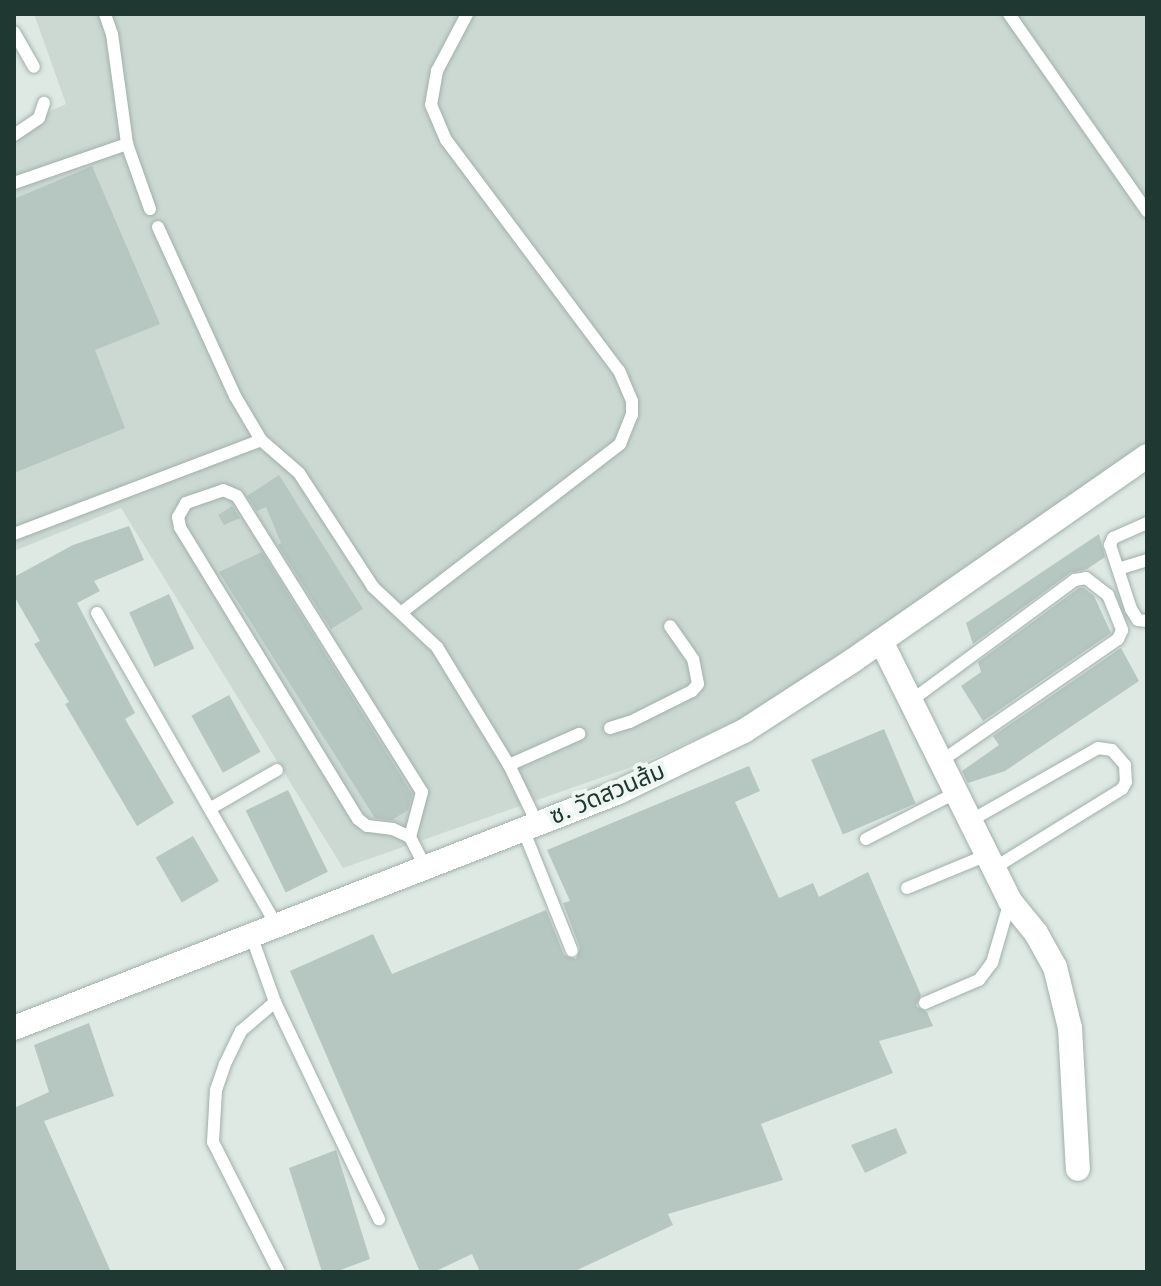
<!DOCTYPE html>
<meta charset="utf-8">
<style>
body{margin:0}
#map{position:relative;width:1161px;height:1286px;overflow:hidden;background:#dee9e4;font-family:Inter,"Noto Sans Thai",sans-serif}
div>[style]{position:absolute}
.built>*{inset:0;background:#ccd9d3}
.building>*{inset:0;background:#b6c6c0;transform-origin:0 0}
.roads{filter:drop-shadow(0 0 2px #a1b0ab) drop-shadow(0 0 2px #a1b0ab)}
.service>*{height:12px;margin:-6px;padding:0 6px;transform-origin:6px;border-radius:6px;background:#fff}
.minor>*{height:24px;margin:-12px;padding:0 12px;transform-origin:12px;border-radius:12px;background:#fff}
span{translate:-50% -50%;white-space:nowrap;text-align:center;line-height:1.15;-webkit-text-stroke:8px #eef6f2;paint-order:stroke}
.street-label{font-size:24px;color:#203832}
.frame{position:absolute;inset:0;border:16px solid #203832;pointer-events:none}
</style>
<div id="map">
<div class="built">
<i style="clip-path:polygon(34px 14px,1147px 14px,1147px 443px,781px 701px,640px 764px,343px 868px,121px 508px,14px 551px,14px 127px,66px 104px)"></i>
</div>
<div class="building">
<i style="clip-path:polygon(92px 166px,160px 324px,95px 350px,125px 428px,14px 473px,14px 199px)"></i>
<i style="clip-path:polygon(279px 475px,363px 609px,331px 629px,278px 545px,281px 543px,266px 507px,257px 511px,247px 496px)"></i>
<i style="clip-path:polygon(232px 506px,240px 518px,224px 525px,218px 515px)"></i>
<i style="clip-path:polygon(129px 526px,144px 560px,94px 581px,100px 591px,77px 603px,135px 713px,125px 719px,174px 803px,137px 826px,65px 704px,69px 702px,34px 644px,40px 641px,14px 596px,14px 577px,73px 545px)"></i>
<i style="clip-path:polygon(1099px 534px,1105px 557px,1087px 569px,1070px 573px,973px 644px,966px 623px)"></i>
<i style="clip-path:polygon(262px 552px,412px 794px,408px 810px,392px 820px,375px 818px,219px 572px)"></i>
<i style="clip-path:polygon(1079px 588px,1084px 588px,1094px 596px,1111px 633px,983px 721px,961px 686px,981px 672px,978px 662px)"></i>
<i style="left:169px;top:594px;width:60px;height:44px;rotate:65deg"></i>
<i style="clip-path:polygon(1121px 648px,1139px 681px,1005px 771px,968px 783px,962px 771px,999px 745px,993px 736px)"></i>
<i style="left:229px;top:695px;width:65px;height:43px;rotate:61deg"></i>
<i style="left:884px;top:729px;width:81px;height:79px;rotate:67deg"></i>
<i style="clip-path:polygon(749px 766px,760px 791px,735px 802px,779px 898px,813px 883px,819px 897px,868px 872px,921px 995px,916px 1006px,927px 1012px,933px 1026px,879px 1041px,893px 1073px,761px 1124px,783px 1180px,668px 1214px,673px 1225px,573px 1272px,480px 1272px,472px 1254px,434px 1272px,420px 1272px,290px 971px,373px 934px,392px 974px,546px 910px,564px 955px,576px 959px,580px 948px,563px 903px,570px 901px,547px 850px)"></i>
<i style="left:288px;top:790px;width:91px;height:47px;rotate:64deg"></i>
<i style="left:193px;top:836px;width:52px;height:43px;rotate:60deg"></i>
<i style="clip-path:polygon(89px 1023px,114px 1096px,44px 1121px,111px 1272px,14px 1272px,14px 1108px,49px 1092px,34px 1045px)"></i>
<i style="clip-path:polygon(896px 1128px,907px 1153px,865px 1173px,851px 1145px)"></i>
<i style="clip-path:polygon(336px 1150px,370px 1259px,335px 1272px,322px 1272px,289px 1168px)"></i>
</div>
<div class="roads">
<div class="service">
<i style="left:105px;top:14px;width:21px;rotate:71deg"></i>
<i style="left:112px;top:34px;width:111px;rotate:82.2deg"></i>
<i style="left:1009px;top:14px;width:241px;rotate:55deg"></i>
<i style="left:14px;top:32px;width:40px;rotate:60.3deg"></i>
<i style="left:14px;top:135px;width:30px;rotate:-34deg"></i>
<i style="left:39px;top:118px;width:16px;rotate:-72deg"></i>
<i style="left:14px;top:183px;width:120px;rotate:-19deg"></i>
<i style="left:127px;top:144px;width:69px;rotate:70.5deg"></i>
<i style="left:158px;top:227px;width:186px;rotate:65.5deg"></i>
<i style="left:235px;top:396px;width:51px;rotate:59.4deg"></i>
<i style="left:261px;top:440px;width:50px;rotate:41deg"></i>
<i style="left:299px;top:473px;width:136px;rotate:57deg"></i>
<i style="left:373px;top:587px;width:88px;rotate:43.2deg"></i>
<i style="left:437px;top:647px;width:138px;rotate:58.6deg"></i>
<i style="left:509px;top:765px;width:64px;rotate:64.2deg"></i>
<i style="left:223px;top:490px;width:15px;rotate:23deg"></i>
<i style="left:237px;top:496px;width:349px;rotate:58deg"></i>
<i style="left:422px;top:792px;width:47px;rotate:104.9deg"></i>
<i style="left:410px;top:837px;width:19px;rotate:-155deg"></i>
<i style="left:393px;top:829px;width:26px;rotate:-173deg"></i>
<i style="left:367px;top:826px;width:11px;rotate:-142deg"></i>
<i style="left:358px;top:819px;width:342px;rotate:-121.4deg"></i>
<i style="left:180px;top:527px;width:10px;rotate:-101deg"></i>
<i style="left:178px;top:517px;width:16px;rotate:-60deg"></i>
<i style="left:186px;top:503px;width:39px;rotate:-19deg"></i>
<i style="left:1147px;top:523px;width:37px;rotate:156deg"></i>
<i style="left:1113px;top:538px;width:8px;rotate:113deg"></i>
<i style="left:1110px;top:545px;width:67px;rotate:71.8deg"></i>
<i style="left:1131px;top:609px;width:13px;rotate:58deg"></i>
<i style="left:1138px;top:620px;width:9px;rotate:6deg"></i>
<i style="left:14px;top:534px;width:264px;rotate:-20.8deg"></i>
<i style="left:1118px;top:569px;width:30px;rotate:-17deg"></i>
<i style="left:402px;top:612px;width:275px;rotate:-37.6deg"></i>
<i style="left:620px;top:444px;width:31px;rotate:-68deg"></i>
<i style="left:632px;top:415px;width:14px;rotate:-90deg"></i>
<i style="left:632px;top:401px;width:33px;rotate:-113deg"></i>
<i style="left:619px;top:371px;width:289px;rotate:-126.8deg"></i>
<i style="left:446px;top:140px;width:38px;rotate:-113deg"></i>
<i style="left:431px;top:105px;width:35px;rotate:-80deg"></i>
<i style="left:437px;top:71px;width:64px;rotate:-62.2deg"></i>
<i style="left:97px;top:613px;width:361px;rotate:60.1deg"></i>
<i style="left:912px;top:700px;width:202px;rotate:-36.4deg"></i>
<i style="left:1075px;top:580px;width:11px;rotate:-10deg"></i>
<i style="left:1086px;top:578px;width:28px;rotate:38deg"></i>
<i style="left:1108px;top:595px;width:38px;rotate:68deg"></i>
<i style="left:1122px;top:630px;width:10px;rotate:114deg"></i>
<i style="left:1118px;top:639px;width:215px;rotate:145.4deg"></i>
<i style="left:610px;top:728px;width:21px;rotate:-17deg"></i>
<i style="left:630px;top:722px;width:69px;rotate:-26.6deg"></i>
<i style="left:692px;top:691px;width:9px;rotate:-49deg"></i>
<i style="left:698px;top:684px;width:25px;rotate:-101deg"></i>
<i style="left:693px;top:659px;width:40px;rotate:-124.9deg"></i>
<i style="left:509px;top:765px;width:77px;rotate:-23.9deg"></i>
<i style="left:211px;top:808px;width:76px;rotate:-29.9deg"></i>
<i style="left:970px;top:821px;width:147px;rotate:-29.7deg"></i>
<i style="left:1098px;top:748px;width:14px;rotate:8deg"></i>
<i style="left:1112px;top:750px;width:20px;rotate:49deg"></i>
<i style="left:1125px;top:765px;width:17px;rotate:87deg"></i>
<i style="left:1126px;top:782px;width:8px;rotate:120deg"></i>
<i style="left:1122px;top:789px;width:150px;rotate:148.3deg"></i>
<i style="left:523px;top:829px;width:131px;rotate:68.1deg"></i>
<i style="left:410px;top:837px;width:34px;rotate:63deg"></i>
<i style="left:866px;top:839px;width:102px;rotate:-27.3deg"></i>
<i style="left:907px;top:888px;width:87px;rotate:-22.4deg"></i>
<i style="left:251px;top:935px;width:71px;rotate:70.3deg"></i>
<i style="left:275px;top:1002px;width:45px;rotate:139.5deg"></i>
<i style="left:241px;top:1031px;width:37px;rotate:116deg"></i>
<i style="left:225px;top:1064px;width:28px;rotate:109deg"></i>
<i style="left:216px;top:1090px;width:52px;rotate:93.3deg"></i>
<i style="left:213px;top:1142px;width:146px;rotate:63.1deg"></i>
<i style="left:275px;top:1002px;width:241px;rotate:64.4deg"></i>
<i style="left:925px;top:1003px;width:59px;rotate:-23.1deg"></i>
<i style="left:979px;top:980px;width:21px;rotate:-53deg"></i>
<i style="left:992px;top:963px;width:65px;rotate:-73.8deg"></i>
</div>
<div class="minor">
<i style="left:881px;top:641px;width:290px;rotate:63.6deg"></i>
<i style="left:1010px;top:901px;width:41px;rotate:50.9deg"></i>
<i style="left:1036px;top:933px;width:39px;rotate:61deg"></i>
<i style="left:1055px;top:967px;width:63px;rotate:76.2deg"></i>
<i style="left:1070px;top:1028px;width:141px;rotate:86.8deg"></i>
<i style="left:14px;top:1028px;width:649px;rotate:-21.31deg"></i>
<i style="left:619px;top:792px;width:139px;rotate:-26deg"></i>
<i style="left:744px;top:731px;width:129px;rotate:-32.9deg"></i>
<i style="left:852px;top:661px;width:359px;rotate:-34.8deg"></i>
</div>
</div>
<div class="street-label">
<span style="left:607px;top:793px;rotate:-23deg">ซ. วัดสวนส้ม</span>
</div>
<div class="frame"></div>
</div>
